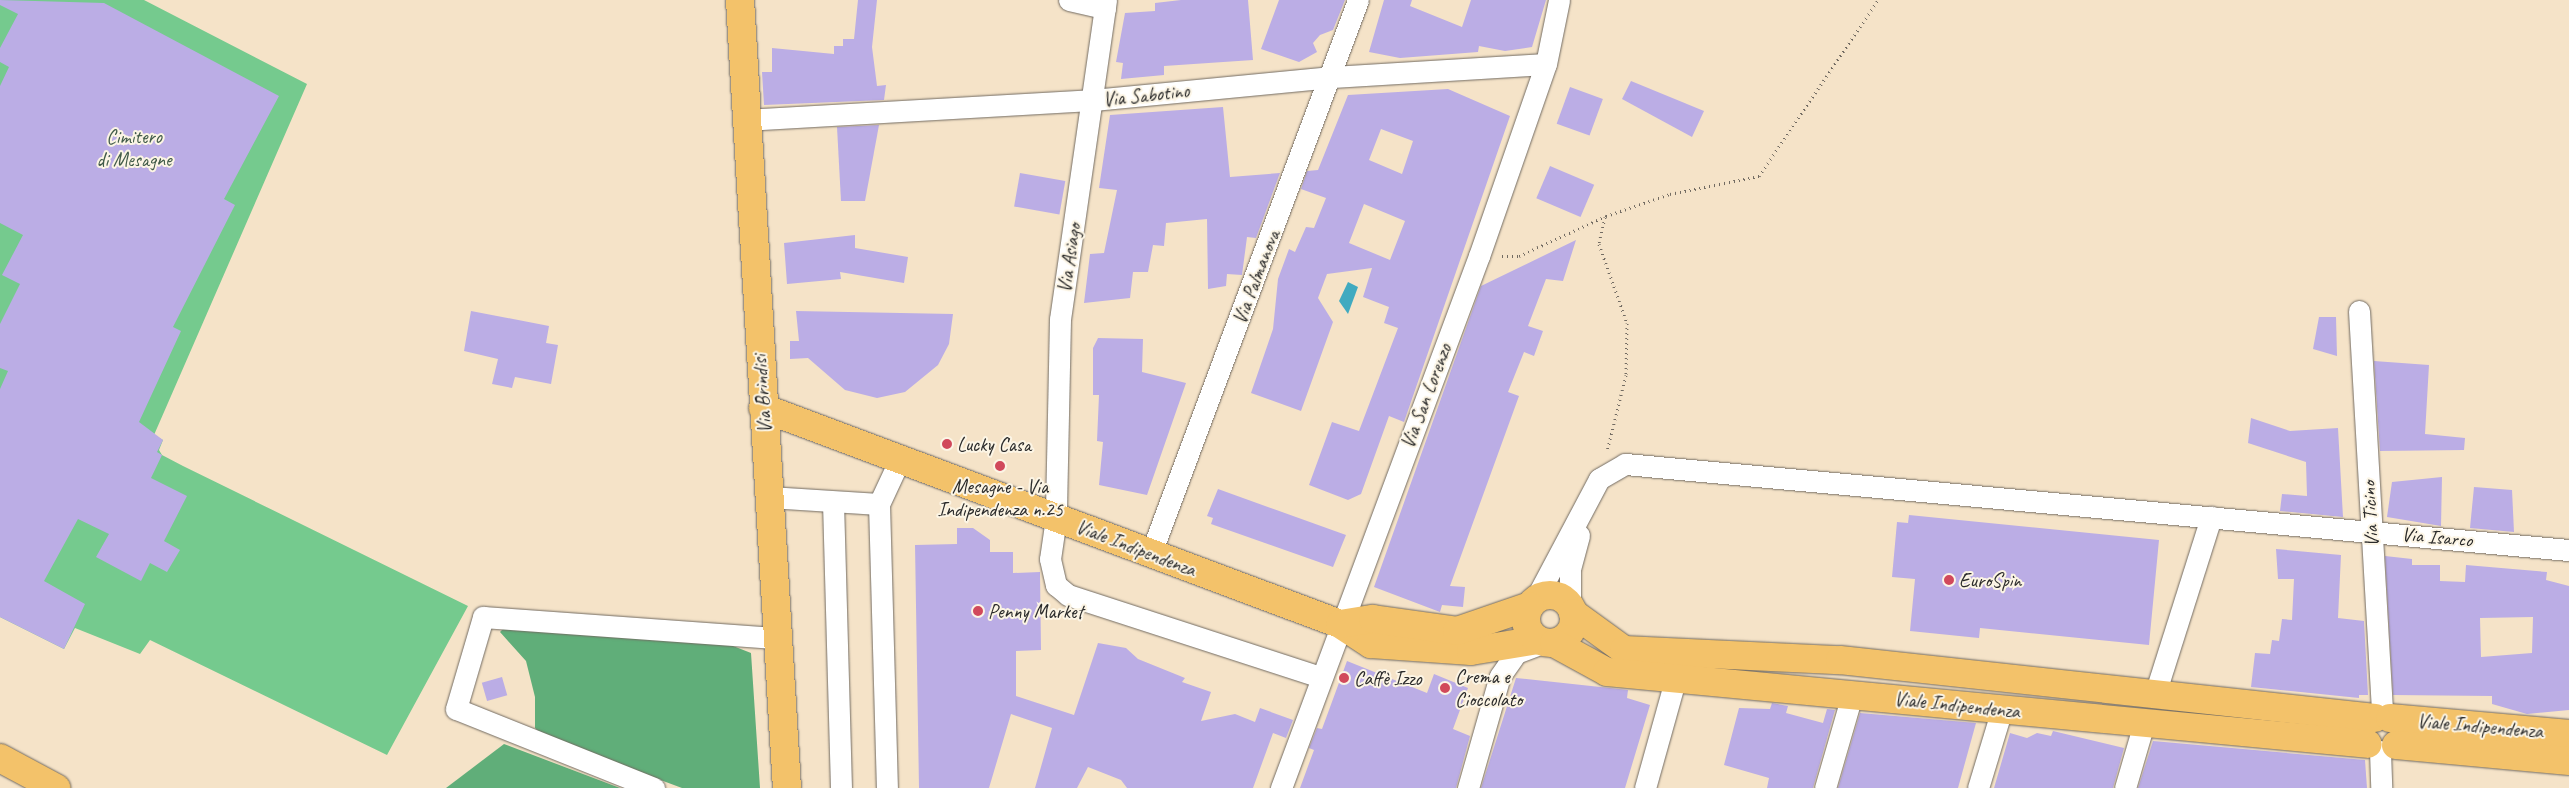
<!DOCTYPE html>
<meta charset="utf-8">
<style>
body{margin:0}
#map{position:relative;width:2569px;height:788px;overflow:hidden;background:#f5e3c8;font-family:Caveat,sans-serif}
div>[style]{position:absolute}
.green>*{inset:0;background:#75ca8e}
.forest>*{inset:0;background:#60ae79}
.water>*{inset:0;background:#40aac0}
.building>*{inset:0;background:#bbade5;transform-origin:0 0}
.path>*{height:3px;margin-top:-1.5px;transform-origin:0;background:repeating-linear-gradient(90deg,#726b62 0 1px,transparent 0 5px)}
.roads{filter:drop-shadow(0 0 1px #726b62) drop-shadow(0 0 1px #726b62)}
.minor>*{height:21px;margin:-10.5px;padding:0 10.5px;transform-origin:10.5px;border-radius:10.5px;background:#fff}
.major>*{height:28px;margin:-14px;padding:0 14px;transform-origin:14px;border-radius:14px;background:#f3c26a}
.major>.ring{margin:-14px;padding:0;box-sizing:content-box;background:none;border:28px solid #f3c26a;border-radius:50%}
.dots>*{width:14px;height:14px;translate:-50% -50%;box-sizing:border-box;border:2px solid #fcf5e5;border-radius:50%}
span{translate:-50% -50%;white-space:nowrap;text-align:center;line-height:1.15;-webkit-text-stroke:4px #fcf5e5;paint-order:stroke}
.street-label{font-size:20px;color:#2b2b2b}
.park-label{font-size:20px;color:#415b49}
.poi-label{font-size:20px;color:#2b2b2b}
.left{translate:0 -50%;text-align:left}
</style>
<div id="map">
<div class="green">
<i style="clip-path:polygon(0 0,144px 0,307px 84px,154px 435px,163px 440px,159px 450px,162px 455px,183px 466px,468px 606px,387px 755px,150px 640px,140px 654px,75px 628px,64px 649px,0 617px)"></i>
</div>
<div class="forest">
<i style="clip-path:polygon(504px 628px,728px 644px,751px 653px,760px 788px,682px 788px,542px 736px,535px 728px,535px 697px,526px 661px,500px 632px)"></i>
<i style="clip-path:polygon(504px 744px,620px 788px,446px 788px)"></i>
</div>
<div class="water">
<i style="clip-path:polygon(1348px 282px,1358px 287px,1348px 314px,1339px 301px)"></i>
</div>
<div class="building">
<i style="clip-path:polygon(0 0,104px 3px,279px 96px,224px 199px,235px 205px,173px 327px,181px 331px,139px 422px,163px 440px,157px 452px,162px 455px,151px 478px,187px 496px,164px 541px,180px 550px,167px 572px,150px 563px,141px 581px,96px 557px,109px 534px,78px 519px,44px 581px,85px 604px,64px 649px,0 617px,0 389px,8px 371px,0 368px,0 324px,20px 284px,2px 275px,23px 235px,0 223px,0 86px,9px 67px,0 62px,0 48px,18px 14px,0 5px)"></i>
<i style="clip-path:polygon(858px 0,877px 0,872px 47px,877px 86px,886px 85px,884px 100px,764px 105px,762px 72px,772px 72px,772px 48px,834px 54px,834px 46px,843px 46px,843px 39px,854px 39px)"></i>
<i style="clip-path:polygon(1181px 0,1248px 0,1253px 60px,1164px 66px,1164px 75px,1121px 79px,1123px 63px,1116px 62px,1125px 13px,1155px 11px,1155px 3px)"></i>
<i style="clip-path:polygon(1279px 0,1345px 0,1333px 30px,1320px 35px,1313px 43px,1317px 52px,1299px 62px,1261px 49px)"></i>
<i style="clip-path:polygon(1384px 0,1412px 0,1410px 6px,1462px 27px,1471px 0,1546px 0,1532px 47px,1505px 51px,1479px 46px,1478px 52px,1400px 58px,1369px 52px)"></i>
<i style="clip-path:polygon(1631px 81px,1704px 111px,1692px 137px,1622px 99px)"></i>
<i style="left:1570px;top:87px;width:35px;height:39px;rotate:20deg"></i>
<i style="clip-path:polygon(evenodd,1448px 89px,1510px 116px,1404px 422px,1389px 416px,1361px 494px,1348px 500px,1309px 485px,1332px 422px,1359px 431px,1398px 328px,1384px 323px,1389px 307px,1363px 297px,1372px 268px,1327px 274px,1318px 298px,1333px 322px,1301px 411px,1251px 393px,1273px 329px,1278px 279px,1289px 249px,1295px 252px,1306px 227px,1314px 228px,1326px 198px,1301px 189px,1307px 171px,1318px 170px,1348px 95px,1448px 89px,1381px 129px,1413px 141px,1402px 174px,1369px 160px,1381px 129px,1448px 89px,1364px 204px,1405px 221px,1390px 260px,1349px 243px,1364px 204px)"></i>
<i style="clip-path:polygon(1223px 107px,1230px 177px,1280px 173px,1256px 238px,1247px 237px,1242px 275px,1227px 274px,1226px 286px,1208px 289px,1207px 219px,1166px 223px,1164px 246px,1153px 245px,1148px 272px,1133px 272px,1130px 298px,1084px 303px,1090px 254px,1104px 253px,1117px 190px,1099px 188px,1110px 115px)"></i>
<i style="clip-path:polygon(879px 125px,865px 201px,841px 201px,837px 127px)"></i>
<i style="left:1550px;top:166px;width:48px;height:35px;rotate:23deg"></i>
<i style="left:1020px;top:173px;width:46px;height:34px;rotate:10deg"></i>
<i style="clip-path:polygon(855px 235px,855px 248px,908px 257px,904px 283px,840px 272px,841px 279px,787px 284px,784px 243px)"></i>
<i style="clip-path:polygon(1576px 240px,1563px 281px,1546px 279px,1528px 326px,1543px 331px,1534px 356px,1524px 352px,1508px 392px,1519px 396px,1450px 586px,1465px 587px,1463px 607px,1442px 605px,1440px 612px,1374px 587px,1481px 286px)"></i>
<i style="clip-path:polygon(471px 311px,549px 326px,546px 343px,558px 345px,551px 384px,515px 377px,512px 388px,492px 384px,498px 359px,464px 351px)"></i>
<i style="clip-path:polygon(796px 311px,953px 314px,949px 344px,938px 365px,905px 392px,877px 398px,845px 390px,808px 358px,790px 359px,790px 341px,799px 341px)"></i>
<i style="clip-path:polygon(2319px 317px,2336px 317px,2337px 356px,2313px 349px)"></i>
<i style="clip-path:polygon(1098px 338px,1143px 339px,1142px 372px,1186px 383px,1147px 495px,1099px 485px,1103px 442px,1097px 441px,1099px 395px,1093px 395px,1093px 348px)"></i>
<i style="clip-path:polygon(2374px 361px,2429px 365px,2425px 434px,2465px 438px,2464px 450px,2380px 451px)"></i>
<i style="clip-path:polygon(2251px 418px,2290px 431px,2338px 428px,2343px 517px,2280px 511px,2282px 494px,2307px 496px,2306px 462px,2248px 443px)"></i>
<i style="clip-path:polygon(2442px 477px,2441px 526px,2387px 517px,2392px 482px)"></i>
<i style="clip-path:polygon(2474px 487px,2512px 490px,2514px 532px,2470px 528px)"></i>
<i style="clip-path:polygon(1218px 489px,1346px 535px,1333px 567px,1211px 524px,1213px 518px,1207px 516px)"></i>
<i style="clip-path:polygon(1909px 515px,2159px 540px,2149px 645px,1980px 628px,1979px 638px,1910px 631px,1915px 579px,1892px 577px,1897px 522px,1908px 523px)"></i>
<i style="clip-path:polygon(957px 528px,973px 528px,990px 540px,990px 552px,1013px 552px,1013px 573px,1040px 572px,1041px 650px,1016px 651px,1016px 696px,1074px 715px,1098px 643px,1126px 648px,1138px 659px,1185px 678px,1182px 682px,1211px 692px,1201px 721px,1235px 714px,1255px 722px,1260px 708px,1293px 720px,1286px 738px,1273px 733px,1253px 788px,1127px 788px,1121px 780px,1088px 767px,1077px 788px,1035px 788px,1052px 728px,1011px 714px,989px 788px,919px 788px,915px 545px,957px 544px)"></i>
<i style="clip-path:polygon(2276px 549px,2341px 555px,2338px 618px,2364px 621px,2368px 695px,2359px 695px,2359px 698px,2251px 687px,2255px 653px,2270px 654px,2272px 640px,2279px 641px,2282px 619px,2292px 620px,2294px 579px,2278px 579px)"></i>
<i style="clip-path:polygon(evenodd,2385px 556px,2412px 559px,2412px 565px,2440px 565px,2440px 581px,2465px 582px,2466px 565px,2547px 572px,2546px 580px,2569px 586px,2569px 710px,2527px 714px,2492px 704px,2492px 696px,2393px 695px,2385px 556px,2533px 617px,2532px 653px,2481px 657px,2480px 618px,2533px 617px)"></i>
<i style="clip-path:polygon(1347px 661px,1427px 693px,1434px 674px,1468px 688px,1453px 729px,1470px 736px,1456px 788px,1300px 788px,1314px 750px,1309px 748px,1317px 728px,1322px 729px)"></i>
<i style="left:502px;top:677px;width:19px;height:21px;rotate:74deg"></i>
<i style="clip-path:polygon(1516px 678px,1628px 690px,1627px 698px,1650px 705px,1625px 788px,1481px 788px)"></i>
<i style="clip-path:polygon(1772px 703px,1788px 706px,1786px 713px,1823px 723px,1827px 709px,1835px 710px,1813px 788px,1767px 788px,1769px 778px,1724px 765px,1739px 708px,1770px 709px)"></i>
<i style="clip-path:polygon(1860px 713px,1976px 723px,1958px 788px,1838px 788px)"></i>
<i style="clip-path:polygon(2053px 731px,2124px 748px,2113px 788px,1994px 788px,2010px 733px,2027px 738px,2037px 733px,2051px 736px)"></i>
<i style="clip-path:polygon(2153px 741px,2365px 760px,2367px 788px,2138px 788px)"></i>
</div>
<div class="path">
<i style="left:1605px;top:217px;width:28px;rotate:103deg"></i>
<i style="left:1599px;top:244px;width:84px;rotate:70.5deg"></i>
<i style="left:1627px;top:323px;width:52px;rotate:91.1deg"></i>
<i style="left:1626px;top:375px;width:78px;rotate:104deg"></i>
<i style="left:1502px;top:256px;width:17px"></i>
<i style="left:1519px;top:256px;width:96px;rotate:-24.7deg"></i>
<i style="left:1606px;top:216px;width:68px;rotate:-19deg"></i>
<i style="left:1670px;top:194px;width:91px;rotate:-11.4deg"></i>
<i style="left:1759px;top:176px;width:212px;rotate:-55.9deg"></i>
</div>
<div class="roads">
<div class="minor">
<i style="left:1069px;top:0;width:37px;rotate:13deg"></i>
<i style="left:1106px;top:0;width:322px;rotate:98.2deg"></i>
<i style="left:1060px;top:319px;width:199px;rotate:91.2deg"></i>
<i style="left:1056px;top:518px;width:41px;rotate:98.3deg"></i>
<i style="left:1050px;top:559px;width:27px;rotate:77deg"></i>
<i style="left:1056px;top:585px;width:16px;rotate:40deg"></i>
<i style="left:1068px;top:595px;width:265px;rotate:18deg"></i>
<i style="left:746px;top:120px;width:348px;rotate:-3.3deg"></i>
<i style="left:1093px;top:100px;width:240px;rotate:-5.5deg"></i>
<i style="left:1332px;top:77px;width:214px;rotate:-3.5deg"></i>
<i style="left:2359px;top:311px;width:406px;rotate:86.7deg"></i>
<i style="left:769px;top:497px;width:110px;rotate:3.6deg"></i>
<i style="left:879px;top:504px;width:50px;rotate:-65deg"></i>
<i style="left:833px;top:502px;width:286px;rotate:88.4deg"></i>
<i style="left:879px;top:504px;width:284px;rotate:88.4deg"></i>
<i style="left:1151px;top:553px;width:590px;rotate:-69.48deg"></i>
<i style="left:1535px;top:600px;width:137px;rotate:-62.1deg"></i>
<i style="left:1599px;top:479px;width:30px;rotate:-30deg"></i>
<i style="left:1625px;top:464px;width:948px;rotate:5.21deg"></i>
<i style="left:1570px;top:606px;width:37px;rotate:-90deg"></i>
<i style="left:1570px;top:569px;width:35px;rotate:-75deg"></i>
<i style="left:2155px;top:694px;width:186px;rotate:-72.4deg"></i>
<i style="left:2380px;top:751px;width:37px;rotate:88deg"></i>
<i style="left:654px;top:788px;width:213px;rotate:-158.2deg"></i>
<i style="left:456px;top:709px;width:96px;rotate:-73.6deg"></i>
<i style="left:483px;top:617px;width:296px;rotate:4.1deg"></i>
<i style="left:1281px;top:788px;width:568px;rotate:-69.59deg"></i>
<i style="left:1479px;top:256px;width:203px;rotate:-70.8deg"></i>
<i style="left:1546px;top:64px;width:65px;rotate:-78.5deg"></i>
<i style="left:1468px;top:788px;width:116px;rotate:-74.1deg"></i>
<i style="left:1500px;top:676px;width:28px;rotate:-55deg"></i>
<i style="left:1516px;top:653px;width:22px;rotate:-21deg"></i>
<i style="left:1645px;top:788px;width:115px;rotate:-74.4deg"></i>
<i style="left:1825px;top:788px;width:97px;rotate:-73.8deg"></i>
<i style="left:1978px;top:788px;width:83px;rotate:-73.1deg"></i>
<i style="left:2125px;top:788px;width:68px;rotate:-73.7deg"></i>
</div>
<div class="major">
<i style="left:740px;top:0;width:789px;rotate:86.59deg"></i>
<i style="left:763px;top:408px;width:616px;rotate:20.52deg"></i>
<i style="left:1340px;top:624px;width:37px;rotate:33deg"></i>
<i style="left:1371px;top:644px;width:100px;rotate:4deg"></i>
<i style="left:1471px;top:651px;width:68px;rotate:-9.3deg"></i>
<i class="ring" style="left:1526px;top:595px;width:20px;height:20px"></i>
<i style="left:1573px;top:613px;width:63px;rotate:36deg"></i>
<i style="left:1624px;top:650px;width:216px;rotate:2.7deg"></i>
<i style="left:1840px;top:660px;width:538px;rotate:6.19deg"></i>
<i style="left:1340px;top:624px;width:33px;rotate:-9deg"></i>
<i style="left:1373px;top:619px;width:85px;rotate:8.1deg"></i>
<i style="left:1457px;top:631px;width:77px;rotate:-18.9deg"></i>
<i style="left:1554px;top:643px;width:60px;rotate:28.7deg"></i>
<i style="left:1607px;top:672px;width:764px;rotate:5.4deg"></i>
<i style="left:2390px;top:718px;width:180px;rotate:5.1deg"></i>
<i style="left:2396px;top:745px;width:174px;rotate:5.3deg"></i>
<i style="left:0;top:758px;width:64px;rotate:28.2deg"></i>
</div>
</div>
<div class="dots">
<i style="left:947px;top:444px;background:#d1495b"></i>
<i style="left:1000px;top:466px;background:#d1495b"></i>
<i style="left:1949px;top:580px;background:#d1495b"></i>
<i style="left:978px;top:611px;background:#d1495b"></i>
<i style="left:1344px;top:678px;background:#d1495b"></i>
<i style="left:1445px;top:688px;background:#d1495b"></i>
</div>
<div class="street-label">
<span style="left:1146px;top:95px;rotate:-6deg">Via Sabotino</span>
<span style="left:1069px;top:258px;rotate:-81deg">Via Asiago</span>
<span style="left:1256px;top:277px;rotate:-69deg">Via Palmanova</span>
<span style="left:762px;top:394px;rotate:-94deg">Via Brindisi</span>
<span style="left:1426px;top:396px;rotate:-69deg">Via San Lorenzo</span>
<span style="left:2370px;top:514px;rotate:-93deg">Via Ticino</span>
<span style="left:2437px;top:537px;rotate:5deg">Via Isarco</span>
<span style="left:1136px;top:548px;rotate:21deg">Viale Indipendenza</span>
<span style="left:1957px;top:705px;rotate:6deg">Viale Indipendenza</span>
<span style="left:2480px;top:726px;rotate:5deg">Viale Indipendenza</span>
</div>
<div class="park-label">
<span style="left:134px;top:148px">Cimitero<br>di Mesagne</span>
</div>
<div class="poi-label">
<span class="left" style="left:957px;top:444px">Lucky Casa</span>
<span style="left:1000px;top:498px">Mesagne - Via<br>Indipendenza n.25</span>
<span class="left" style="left:1959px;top:580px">EuroSpin</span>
<span class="left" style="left:988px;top:611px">Penny Market</span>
<span class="left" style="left:1455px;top:688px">Crema e<br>Cioccolato</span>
<span class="left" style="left:1354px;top:678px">Caffè Izzo</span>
</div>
</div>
